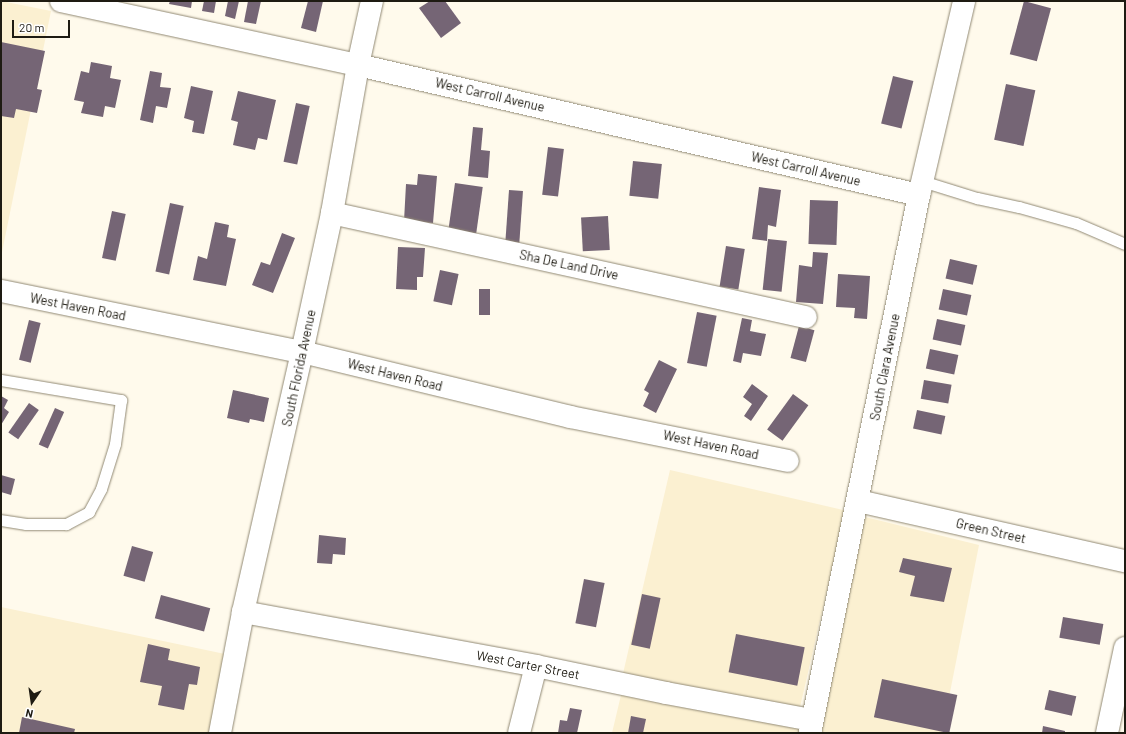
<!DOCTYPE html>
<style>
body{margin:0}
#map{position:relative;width:1126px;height:734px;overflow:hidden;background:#fffaec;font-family:Barlow,sans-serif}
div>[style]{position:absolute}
.built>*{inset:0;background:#fbf0d1;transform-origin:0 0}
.building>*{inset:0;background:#756575;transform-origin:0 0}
.roads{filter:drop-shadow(0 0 1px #918974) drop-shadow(0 0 1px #918974)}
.lane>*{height:11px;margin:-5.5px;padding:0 5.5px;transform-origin:5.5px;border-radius:5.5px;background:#fff}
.street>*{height:22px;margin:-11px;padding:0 11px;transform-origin:11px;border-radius:11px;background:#fff}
.secondary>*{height:22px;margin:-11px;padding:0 11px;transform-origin:11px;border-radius:11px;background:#fff}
span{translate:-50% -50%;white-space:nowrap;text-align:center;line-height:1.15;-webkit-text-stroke:3px #fff;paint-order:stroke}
.street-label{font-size:13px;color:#1e1b12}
.frame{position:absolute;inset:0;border:2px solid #1e1b12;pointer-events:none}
.north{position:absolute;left:12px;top:682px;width:40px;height:40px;-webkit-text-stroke:3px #fff;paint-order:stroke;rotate:193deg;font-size:11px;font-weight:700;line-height:16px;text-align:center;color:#1e1b12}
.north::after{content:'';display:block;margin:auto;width:14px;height:18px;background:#1e1b12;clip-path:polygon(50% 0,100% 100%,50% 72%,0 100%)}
.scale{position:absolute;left:12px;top:20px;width:58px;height:18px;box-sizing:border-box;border:2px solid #1e1b12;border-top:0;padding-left:5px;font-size:12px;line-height:14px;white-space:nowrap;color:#1e1b12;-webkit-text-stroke:3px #fff;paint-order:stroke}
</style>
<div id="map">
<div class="built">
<i style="clip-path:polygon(1px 1px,51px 11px,1px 257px)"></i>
<i style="left:670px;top:470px;width:180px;height:208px;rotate:13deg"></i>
<i style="clip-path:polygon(865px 517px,979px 545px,942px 733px,820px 733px)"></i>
<i style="clip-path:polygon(1px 607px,225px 654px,210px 733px,1px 733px)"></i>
<i style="clip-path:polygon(621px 695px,664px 704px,801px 729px,800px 733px,612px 733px)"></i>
</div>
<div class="building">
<i style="clip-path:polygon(170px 1px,192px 1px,191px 8px,169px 4px)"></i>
<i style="clip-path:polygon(204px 1px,216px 1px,214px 13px,202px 11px)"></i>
<i style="clip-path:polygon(228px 1px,239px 1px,235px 19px,225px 16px)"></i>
<i style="clip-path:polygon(248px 1px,261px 1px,256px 24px,244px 22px)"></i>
<i style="clip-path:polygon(308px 1px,323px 1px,316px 32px,301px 28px)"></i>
<i style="clip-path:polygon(430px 1px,445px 1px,461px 23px,441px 38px,419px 8px)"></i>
<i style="left:1024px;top:1px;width:28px;height:55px;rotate:15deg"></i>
<i style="clip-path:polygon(1px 42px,45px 51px,37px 89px,42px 90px,37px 113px,16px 109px,14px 118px,1px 116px)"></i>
<i style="clip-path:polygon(91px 62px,112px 66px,110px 78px,121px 80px,115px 108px,105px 106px,103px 117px,81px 113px,84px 102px,74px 100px,81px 71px,89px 73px)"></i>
<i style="clip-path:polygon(150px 71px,162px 73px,160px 87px,171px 88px,167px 108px,156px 106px,153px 123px,140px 120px)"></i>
<i style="left:893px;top:76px;width:21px;height:49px;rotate:14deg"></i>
<i style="left:1006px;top:84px;width:30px;height:57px;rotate:12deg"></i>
<i style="clip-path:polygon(191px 86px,213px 91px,204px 134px,192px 132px,194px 121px,184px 118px)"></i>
<i style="clip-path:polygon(238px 91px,276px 100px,267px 140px,258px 138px,255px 150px,233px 145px,238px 122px,231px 120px)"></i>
<i style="left:296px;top:103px;width:14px;height:60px;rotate:12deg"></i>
<i style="clip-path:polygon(473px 127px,483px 128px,481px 150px,490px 151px,488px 178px,468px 176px)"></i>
<i style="left:548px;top:147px;width:16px;height:48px;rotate:7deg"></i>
<i style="left:633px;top:161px;width:29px;height:35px;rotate:6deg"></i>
<i style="clip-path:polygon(418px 174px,437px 176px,433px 223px,404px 221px,406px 184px,417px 185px)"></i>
<i style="left:455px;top:183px;width:28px;height:47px;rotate:8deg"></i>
<i style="clip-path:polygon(759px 187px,781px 190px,776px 227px,768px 225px,767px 241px,752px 239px)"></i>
<i style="left:509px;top:190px;width:14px;height:52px;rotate:4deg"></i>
<i style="left:810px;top:200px;width:28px;height:44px;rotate:2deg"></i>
<i style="left:170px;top:203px;width:14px;height:70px;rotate:12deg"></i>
<i style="left:112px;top:211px;width:14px;height:48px;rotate:12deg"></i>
<i style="left:608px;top:216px;width:34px;height:27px;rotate:87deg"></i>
<i style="clip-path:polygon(215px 222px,229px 225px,227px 237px,236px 239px,226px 286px,193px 280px,198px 256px,207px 259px)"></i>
<i style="clip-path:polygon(282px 233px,295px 238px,273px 293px,252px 285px,261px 262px,270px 265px)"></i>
<i style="left:768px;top:239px;width:19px;height:51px;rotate:6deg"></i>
<i style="left:726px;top:246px;width:19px;height:41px;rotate:9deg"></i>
<i style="clip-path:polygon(398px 247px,425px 248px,423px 277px,417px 277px,417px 290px,396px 289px)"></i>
<i style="clip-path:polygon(813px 252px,828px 253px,823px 304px,796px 302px,799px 265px,812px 267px)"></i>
<i style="left:950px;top:259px;width:28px;height:20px;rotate:13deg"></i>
<i style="left:440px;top:270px;width:19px;height:32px;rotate:12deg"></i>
<i style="clip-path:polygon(838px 274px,870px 276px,867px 319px,854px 318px,855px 308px,836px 307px)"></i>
<i style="left:479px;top:289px;width:11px;height:26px"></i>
<i style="left:943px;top:289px;width:29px;height:21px;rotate:12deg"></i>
<i style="left:697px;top:312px;width:20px;height:52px;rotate:11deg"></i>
<i style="clip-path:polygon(742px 318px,752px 320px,750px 331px,766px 334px,761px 356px,743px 353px,741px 363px,733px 361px)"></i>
<i style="left:937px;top:319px;width:29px;height:21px;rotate:12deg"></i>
<i style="left:29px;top:320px;width:12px;height:41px;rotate:14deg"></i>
<i style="left:799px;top:326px;width:16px;height:33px;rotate:15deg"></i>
<i style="left:930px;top:349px;width:29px;height:20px;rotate:12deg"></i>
<i style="clip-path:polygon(659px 360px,677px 369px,656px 413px,643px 406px,649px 393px,644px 390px)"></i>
<i style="left:924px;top:380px;width:28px;height:19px;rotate:10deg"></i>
<i style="clip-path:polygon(752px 384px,768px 396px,751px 421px,744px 416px,752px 404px,743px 397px)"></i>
<i style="clip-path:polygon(233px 390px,269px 398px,264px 422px,250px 419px,249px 423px,227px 418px)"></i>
<i style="left:793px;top:394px;width:19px;height:44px;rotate:36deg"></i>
<i style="clip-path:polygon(1px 396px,8px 400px,4px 408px,9px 412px,1px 425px)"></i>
<i style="left:29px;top:403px;width:12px;height:36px;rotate:35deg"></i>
<i style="left:55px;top:408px;width:10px;height:40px;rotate:24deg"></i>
<i style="left:917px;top:410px;width:29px;height:19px;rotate:12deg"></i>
<i style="clip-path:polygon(1px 475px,15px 479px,11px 495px,1px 492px)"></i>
<i style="clip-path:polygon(319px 535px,346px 538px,345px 555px,333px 554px,332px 564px,317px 563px)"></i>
<i style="left:132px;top:546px;width:22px;height:31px;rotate:16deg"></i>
<i style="clip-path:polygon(903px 558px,952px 568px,944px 602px,910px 596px,915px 576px,899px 572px)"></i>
<i style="left:584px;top:579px;width:21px;height:45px;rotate:11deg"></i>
<i style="left:642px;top:594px;width:19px;height:52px;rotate:12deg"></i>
<i style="left:161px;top:595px;width:51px;height:24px;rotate:15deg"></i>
<i style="left:1063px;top:617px;width:41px;height:21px;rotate:10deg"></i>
<i style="left:736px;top:634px;width:70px;height:39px;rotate:11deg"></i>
<i style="clip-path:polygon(148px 644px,170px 649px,168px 660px,200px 667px,197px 685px,189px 684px,184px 710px,158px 705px,162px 686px,140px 682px)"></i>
<i style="left:882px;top:679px;width:77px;height:39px;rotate:12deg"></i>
<i style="left:1049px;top:690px;width:28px;height:20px;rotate:13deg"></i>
<i style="clip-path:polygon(570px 708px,582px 710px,577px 733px,558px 733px,560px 720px,567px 721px)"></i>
<i style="clip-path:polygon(631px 716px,646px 719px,643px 733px,628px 733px)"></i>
<i style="clip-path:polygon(22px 717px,75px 729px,74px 733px,19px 733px)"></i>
<i style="clip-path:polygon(1043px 726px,1065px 731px,1065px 733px,1042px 733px)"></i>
</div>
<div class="roads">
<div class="lane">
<i style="left:922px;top:181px;width:58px;rotate:17.2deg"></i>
<i style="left:977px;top:198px;width:43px;rotate:12.1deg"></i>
<i style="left:1019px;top:207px;width:59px;rotate:15.7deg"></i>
<i style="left:1076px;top:223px;width:53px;rotate:23.2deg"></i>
<i style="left:1px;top:380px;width:122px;rotate:9.5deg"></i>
<i style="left:121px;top:400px;width:44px;rotate:97.8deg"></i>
<i style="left:115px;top:444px;width:47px;rotate:107.3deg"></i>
<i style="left:101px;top:489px;width:26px;rotate:118deg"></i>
<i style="left:89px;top:512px;width:26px;rotate:152deg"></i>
<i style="left:66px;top:524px;width:40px;rotate:180deg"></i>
<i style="left:26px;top:524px;width:25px;rotate:-171deg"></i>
</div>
<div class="street">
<i style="left:61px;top:1px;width:304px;rotate:12.2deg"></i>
<i style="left:358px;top:65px;width:576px;rotate:13.05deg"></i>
<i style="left:332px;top:213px;width:485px;rotate:12.4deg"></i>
<i style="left:1px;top:291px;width:307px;rotate:11.5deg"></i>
<i style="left:302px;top:352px;width:276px;rotate:13.6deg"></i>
<i style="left:570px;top:417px;width:222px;rotate:11.4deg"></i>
<i style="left:858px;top:501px;width:274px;rotate:12.7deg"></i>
<i style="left:243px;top:612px;width:298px;rotate:10.4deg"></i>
<i style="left:536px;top:666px;width:133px;rotate:11.7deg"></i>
<i style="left:666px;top:693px;width:148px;rotate:10.5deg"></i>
<i style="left:220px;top:733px;width:123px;rotate:-79.2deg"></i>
<i style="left:243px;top:612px;width:267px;rotate:-77.2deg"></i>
<i style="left:302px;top:352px;width:142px;rotate:-77.8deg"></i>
<i style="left:332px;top:213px;width:150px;rotate:-80deg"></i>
<i style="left:358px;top:65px;width:66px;rotate:-77.7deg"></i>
<i style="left:519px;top:733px;width:69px;rotate:-75.8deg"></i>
<i style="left:1107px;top:733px;width:87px;rotate:-78deg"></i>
</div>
<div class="secondary">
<i style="left:810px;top:733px;width:549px;rotate:-78.55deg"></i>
<i style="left:919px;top:195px;width:199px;rotate:-76.9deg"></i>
</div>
</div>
<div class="street-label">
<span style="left:490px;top:95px;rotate:13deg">West Carroll Avenue</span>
<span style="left:806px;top:169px;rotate:13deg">West Carroll Avenue</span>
<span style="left:569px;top:265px;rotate:12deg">Sha De Land Drive</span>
<span style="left:78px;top:307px;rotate:11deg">West Haven Road</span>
<span style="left:885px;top:367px;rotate:-79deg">South Clara Avenue</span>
<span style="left:299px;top:368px;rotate:-78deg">South Florida Avenue</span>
<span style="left:395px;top:375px;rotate:14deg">West Haven Road</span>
<span style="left:711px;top:445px;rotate:12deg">West Haven Road</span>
<span style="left:991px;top:531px;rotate:13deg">Green Street</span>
<span style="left:528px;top:665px;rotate:11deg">West Carter Street</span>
</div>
<div class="frame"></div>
<div class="north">N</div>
<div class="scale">20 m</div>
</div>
